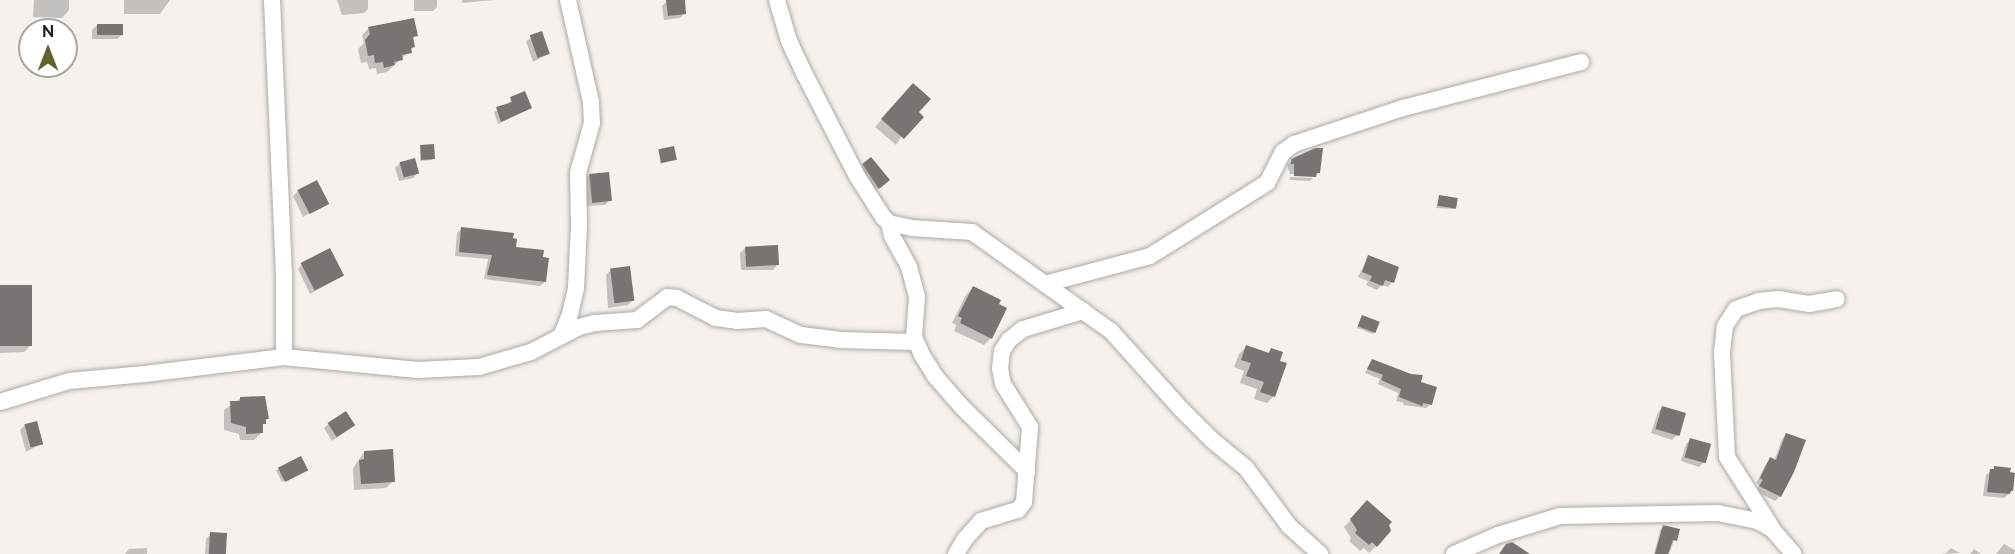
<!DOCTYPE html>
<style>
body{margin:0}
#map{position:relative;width:2015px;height:554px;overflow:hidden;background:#f6f1ed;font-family:Raleway,sans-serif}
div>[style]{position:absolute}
.shadow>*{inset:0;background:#0003;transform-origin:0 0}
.building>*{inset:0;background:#797372;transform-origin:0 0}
.roads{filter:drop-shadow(0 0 2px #ada9a5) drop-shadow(0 0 2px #ada9a5)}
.street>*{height:16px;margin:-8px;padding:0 8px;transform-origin:8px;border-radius:8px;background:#fff}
span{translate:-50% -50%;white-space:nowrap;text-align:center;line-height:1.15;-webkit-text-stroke:4.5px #fff;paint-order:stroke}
.north{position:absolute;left:18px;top:18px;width:60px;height:60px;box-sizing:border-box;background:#fff;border:2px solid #a7a6a5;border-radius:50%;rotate:0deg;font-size:16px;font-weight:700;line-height:24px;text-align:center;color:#22201e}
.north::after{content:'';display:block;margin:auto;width:21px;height:27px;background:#64622f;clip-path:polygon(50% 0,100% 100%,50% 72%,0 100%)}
</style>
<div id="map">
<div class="shadow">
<i style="clip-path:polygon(34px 0,69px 0,69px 10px,62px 18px,33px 17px)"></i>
<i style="clip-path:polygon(124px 0,170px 0,160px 14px,124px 14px)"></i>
<i style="clip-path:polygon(337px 0,368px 0,368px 9px,364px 13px,342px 15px)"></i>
<i style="clip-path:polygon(414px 0,437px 0,437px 7px,433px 11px,414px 11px)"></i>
<i style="clip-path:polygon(462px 0,494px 0,462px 3px)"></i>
<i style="clip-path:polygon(683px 0,685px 13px,680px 18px,664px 20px,662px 6px,667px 1px)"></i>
<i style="clip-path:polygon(97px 25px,122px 35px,117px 39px,92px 39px,92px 30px)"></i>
<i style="clip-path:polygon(369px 28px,416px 35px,412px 39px,414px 47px,387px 72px,377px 74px,376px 68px,369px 69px,367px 62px,361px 63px,358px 49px,364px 43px,362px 35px)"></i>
<i style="clip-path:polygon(541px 33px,548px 54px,533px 62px,526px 41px)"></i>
<i style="clip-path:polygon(906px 93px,917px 112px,896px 145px,875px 127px)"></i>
<i style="clip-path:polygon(511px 99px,531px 108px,498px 124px,494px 112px,508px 105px)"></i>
<i style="clip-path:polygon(421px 146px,434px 158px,432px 160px,420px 161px)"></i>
<i style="clip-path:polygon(659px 151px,675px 159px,660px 164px)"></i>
<i style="clip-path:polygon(1292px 160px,1319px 172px,1316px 175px,1290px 174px,1287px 165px)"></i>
<i style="clip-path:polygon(400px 163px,418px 173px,413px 178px,399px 181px,395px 168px)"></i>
<i style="clip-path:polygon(863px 165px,883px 185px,874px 192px,859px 169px)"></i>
<i style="clip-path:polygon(590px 174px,610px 200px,605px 205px,585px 206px,585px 179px)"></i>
<i style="clip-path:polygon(1290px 177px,1313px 178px,1310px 181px,1290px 180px)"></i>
<i style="clip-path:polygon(298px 191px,327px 204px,303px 217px,293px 196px)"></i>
<i style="clip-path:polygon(1440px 197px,1456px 199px,1454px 209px,1436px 208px)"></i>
<i style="clip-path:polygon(462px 228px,511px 239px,514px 248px,545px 282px,540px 286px,484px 279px,488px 259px,455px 256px,457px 233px)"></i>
<i style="clip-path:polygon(745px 248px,777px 265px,773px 270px,741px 270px,740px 253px)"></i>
<i style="clip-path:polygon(1368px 257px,1392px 282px,1388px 287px,1382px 285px,1377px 290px,1366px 285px,1368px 281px,1358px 277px)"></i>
<i style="clip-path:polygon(302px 264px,342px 276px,310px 294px,298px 269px)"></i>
<i style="clip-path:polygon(611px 270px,632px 301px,628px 305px,608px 308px,606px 275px)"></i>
<i style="clip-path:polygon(0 287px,31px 345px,24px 352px,0 353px)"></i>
<i style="clip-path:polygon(973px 288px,991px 338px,984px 345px,954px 331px,956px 325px,952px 323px,966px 295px)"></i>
<i style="clip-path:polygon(1361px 319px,1375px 332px,1373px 334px,1357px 328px)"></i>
<i style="clip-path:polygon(1246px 347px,1267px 354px,1271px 349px,1274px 396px,1267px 403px,1254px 399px,1257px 389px,1240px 383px,1244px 371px,1234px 367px,1239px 354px)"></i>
<i style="clip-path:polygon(1372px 360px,1419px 383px,1430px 405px,1426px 408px,1403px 405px,1404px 403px,1396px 401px,1398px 393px,1378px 384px,1380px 379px,1365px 373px)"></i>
<i style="clip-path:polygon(241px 398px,267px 407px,267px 419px,261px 427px,261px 433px,254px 440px,240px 440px,239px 434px,224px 430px,224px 410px)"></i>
<i style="clip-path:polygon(1662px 408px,1677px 435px,1672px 440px,1651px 433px,1658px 412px)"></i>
<i style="clip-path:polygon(328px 424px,353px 425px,332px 441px,324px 428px)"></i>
<i style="clip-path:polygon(25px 425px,41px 444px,26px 452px,20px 430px)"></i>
<i style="clip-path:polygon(1786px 434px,1780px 496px,1775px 501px,1756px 491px,1759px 485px,1756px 483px,1766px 464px,1771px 459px,1774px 461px,1782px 439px)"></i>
<i style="clip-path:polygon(1691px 439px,1704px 462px,1699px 467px,1681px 461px,1686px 444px)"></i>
<i style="clip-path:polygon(364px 452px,393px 481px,386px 488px,354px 490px,353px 468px)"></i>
<i style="left:300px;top:458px;width:13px;height:27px;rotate:63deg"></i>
<i style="clip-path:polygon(1995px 468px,2009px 494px,2004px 498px,1983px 496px,1986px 475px)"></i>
<i style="clip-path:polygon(1360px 510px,1376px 546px,1369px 553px,1364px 548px,1360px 551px,1349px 541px,1351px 538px,1344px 527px)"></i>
<i style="clip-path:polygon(1663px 526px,1678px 530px,1669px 554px,1654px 554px,1660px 530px)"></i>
<i style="clip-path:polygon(211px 534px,225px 554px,205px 554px,206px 539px)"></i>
<i style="clip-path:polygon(2004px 544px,2015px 550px,2014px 554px,1996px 554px)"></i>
<i style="clip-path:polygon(147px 548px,147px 554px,125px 554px,129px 549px)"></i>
<i style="clip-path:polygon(1951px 548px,1960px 553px,1941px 554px,1946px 553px)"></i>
<i style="clip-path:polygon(1974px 549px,1981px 554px,1970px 554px)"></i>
</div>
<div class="building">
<i style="clip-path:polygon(666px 0,685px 0,686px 14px,668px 16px)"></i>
<i style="clip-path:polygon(414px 18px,418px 36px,413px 37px,415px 47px,411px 48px,412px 53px,402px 55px,403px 60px,394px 62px,395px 65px,384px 68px,383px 62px,375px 63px,374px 55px,368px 56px,365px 40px,370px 34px,368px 27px)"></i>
<i style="left:97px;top:24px;width:26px;height:11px"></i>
<i style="left:542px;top:31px;width:24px;height:13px;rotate:71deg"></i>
<i style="clip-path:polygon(913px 83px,931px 99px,919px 112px,924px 117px,904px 139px,881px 119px)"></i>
<i style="clip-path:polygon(525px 91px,532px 108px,501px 122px,496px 107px,512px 102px,510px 97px)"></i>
<i style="left:434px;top:144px;width:15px;height:14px;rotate:86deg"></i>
<i style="left:674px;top:146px;width:14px;height:16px;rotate:78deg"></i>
<i style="clip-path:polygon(1315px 148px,1323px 148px,1320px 173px,1317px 173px,1316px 177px,1294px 176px,1294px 164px,1291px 164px,1291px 159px)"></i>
<i style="clip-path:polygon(871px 157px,890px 180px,879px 189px,862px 164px)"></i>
<i style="left:415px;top:158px;width:16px;height:16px;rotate:75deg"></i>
<i style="left:609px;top:172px;width:29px;height:20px;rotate:84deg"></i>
<i style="left:317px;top:180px;width:27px;height:22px;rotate:63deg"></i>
<i style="left:1439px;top:195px;width:19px;height:11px;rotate:9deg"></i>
<i style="clip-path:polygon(461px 227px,514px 233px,513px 238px,517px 239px,516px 247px,544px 250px,543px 257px,549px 258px,546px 282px,487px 275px,492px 255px,459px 252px)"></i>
<i style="left:778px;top:245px;width:20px;height:33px;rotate:87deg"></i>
<i style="left:330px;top:248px;width:31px;height:33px;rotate:63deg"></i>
<i style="clip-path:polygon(1368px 255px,1399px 267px,1394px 283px,1385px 280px,1383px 286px,1370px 281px,1372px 276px,1362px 272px)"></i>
<i style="left:630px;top:266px;width:35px;height:20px;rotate:83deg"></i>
<i style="left:0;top:285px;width:32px;height:61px"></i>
<i style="clip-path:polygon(973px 286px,1001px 300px,999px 304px,1007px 308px,992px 339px,960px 323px,962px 318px,958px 316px)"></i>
<i style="left:1362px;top:315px;width:19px;height:12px;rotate:21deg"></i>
<i style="clip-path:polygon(1246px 345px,1269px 353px,1271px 348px,1283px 352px,1280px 361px,1287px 363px,1275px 397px,1260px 392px,1264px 382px,1246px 376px,1251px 363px,1241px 360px)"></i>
<i style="clip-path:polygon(1372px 359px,1411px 374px,1423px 375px,1421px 382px,1437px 387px,1432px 405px,1423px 403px,1422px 406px,1399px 397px,1401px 389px,1381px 380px,1383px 375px,1367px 369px)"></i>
<i style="clip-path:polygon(265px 396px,269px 419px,266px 419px,266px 424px,263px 424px,263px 433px,246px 434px,246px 427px,231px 423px,230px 401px,240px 401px,240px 397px)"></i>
<i style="left:1662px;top:406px;width:25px;height:24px;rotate:16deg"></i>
<i style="left:346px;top:411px;width:17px;height:22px;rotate:57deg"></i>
<i style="left:37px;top:421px;width:24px;height:13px;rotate:75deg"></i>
<i style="clip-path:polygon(1786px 433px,1806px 440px,1794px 472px,1781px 497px,1759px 486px,1763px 480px,1760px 478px,1770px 457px,1776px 460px)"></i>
<i style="left:1690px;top:438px;width:22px;height:20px;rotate:16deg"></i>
<i style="clip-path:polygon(393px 449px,395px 482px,361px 484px,359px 460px,364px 459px,364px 451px)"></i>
<i style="left:301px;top:456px;width:16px;height:26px;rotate:63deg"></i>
<i style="clip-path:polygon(1994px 466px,2011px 468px,2010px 472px,2015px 473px,2013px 491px,2011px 491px,2010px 494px,1987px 492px,1990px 469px,1994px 469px)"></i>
<i style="clip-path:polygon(1367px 500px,1392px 522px,1389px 525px,1391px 531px,1377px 547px,1372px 542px,1369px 545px,1355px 533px,1357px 530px,1350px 519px)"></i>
<i style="clip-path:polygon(1663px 525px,1680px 529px,1677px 541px,1673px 540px,1668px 554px,1655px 554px)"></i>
<i style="left:210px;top:532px;width:17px;height:22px;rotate:3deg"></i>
<i style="clip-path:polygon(1512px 542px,1530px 554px,1499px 554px,1506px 544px)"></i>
</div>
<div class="roads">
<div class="street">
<i style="left:272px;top:0;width:273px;rotate:87.5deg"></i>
<i style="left:284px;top:273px;width:84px;rotate:90deg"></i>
<i style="left:777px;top:0;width:43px;rotate:73.7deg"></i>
<i style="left:789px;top:41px;width:38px;rotate:65deg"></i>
<i style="left:805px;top:75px;width:114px;rotate:62.8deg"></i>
<i style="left:857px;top:176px;width:49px;rotate:57.6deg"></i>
<i style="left:883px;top:217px;width:8px;rotate:45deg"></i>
<i style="left:889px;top:223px;width:24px;rotate:12deg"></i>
<i style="left:912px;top:228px;width:60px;rotate:3.8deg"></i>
<i style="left:972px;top:232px;width:171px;rotate:35.5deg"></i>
<i style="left:1111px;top:331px;width:106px;rotate:48.1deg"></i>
<i style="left:1182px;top:410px;width:42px;rotate:45deg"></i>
<i style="left:1212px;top:440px;width:44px;rotate:39.5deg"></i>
<i style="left:1246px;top:468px;width:72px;rotate:53.4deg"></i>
<i style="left:1289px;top:526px;width:42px;rotate:42.1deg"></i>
<i style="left:889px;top:223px;width:13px;rotate:77deg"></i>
<i style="left:892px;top:236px;width:35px;rotate:61deg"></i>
<i style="left:909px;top:267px;width:31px;rotate:75deg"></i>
<i style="left:917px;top:297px;width:40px;rotate:94.3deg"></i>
<i style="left:914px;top:337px;width:20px;rotate:66deg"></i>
<i style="left:922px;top:355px;width:25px;rotate:58deg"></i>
<i style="left:935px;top:376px;width:40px;rotate:49deg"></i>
<i style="left:961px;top:406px;width:93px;rotate:44.6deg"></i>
<i style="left:1045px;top:284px;width:109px;rotate:-14.9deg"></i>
<i style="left:1150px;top:256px;width:138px;rotate:-32deg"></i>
<i style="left:1267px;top:183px;width:35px;rotate:-63deg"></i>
<i style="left:1283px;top:152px;width:14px;rotate:-36deg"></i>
<i style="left:1294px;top:144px;width:115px;rotate:-18.3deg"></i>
<i style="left:1403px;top:108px;width:184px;rotate:-14.5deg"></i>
<i style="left:562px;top:334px;width:22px;rotate:-68deg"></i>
<i style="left:570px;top:314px;width:27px;rotate:-77deg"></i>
<i style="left:576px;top:288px;width:63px;rotate:-87.3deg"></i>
<i style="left:579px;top:225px;width:52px;rotate:-91.1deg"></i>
<i style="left:578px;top:173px;width:52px;rotate:-74.4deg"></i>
<i style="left:592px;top:123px;width:21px;rotate:-93deg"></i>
<i style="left:591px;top:102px;width:105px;rotate:-102.7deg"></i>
<i style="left:0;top:402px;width:72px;rotate:-16.9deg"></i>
<i style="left:69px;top:381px;width:76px;rotate:-5.3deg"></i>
<i style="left:145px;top:374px;width:140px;rotate:-7deg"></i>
<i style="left:284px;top:357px;width:134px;rotate:5.6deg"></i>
<i style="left:417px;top:370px;width:62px;rotate:-2.8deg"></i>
<i style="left:479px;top:367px;width:54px;rotate:-16.1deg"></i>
<i style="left:531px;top:352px;width:54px;rotate:-27.5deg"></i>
<i style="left:579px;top:327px;width:16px;rotate:-14deg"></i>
<i style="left:595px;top:323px;width:42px;rotate:-4.1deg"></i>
<i style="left:637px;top:320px;width:38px;rotate:-37deg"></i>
<i style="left:667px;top:297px;width:10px;rotate:6deg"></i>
<i style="left:677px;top:298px;width:44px;rotate:27.1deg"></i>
<i style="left:716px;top:318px;width:21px;rotate:8deg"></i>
<i style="left:737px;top:321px;width:29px;rotate:-4deg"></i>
<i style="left:766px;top:319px;width:38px;rotate:25deg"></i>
<i style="left:801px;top:335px;width:38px;rotate:7deg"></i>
<i style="left:839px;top:340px;width:76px;rotate:1.5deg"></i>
<i style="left:1772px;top:528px;width:84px;rotate:-122.4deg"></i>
<i style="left:1727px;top:457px;width:104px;rotate:-92.8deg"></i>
<i style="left:1722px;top:353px;width:27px;rotate:-84deg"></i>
<i style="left:1725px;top:326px;width:20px;rotate:-57deg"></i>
<i style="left:1736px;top:309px;width:24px;rotate:-19deg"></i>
<i style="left:1759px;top:301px;width:19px;rotate:-6deg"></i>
<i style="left:1778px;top:299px;width:31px;rotate:9deg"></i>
<i style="left:1809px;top:304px;width:28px;rotate:-10deg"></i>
<i style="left:956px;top:554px;width:17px;rotate:-59deg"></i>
<i style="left:965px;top:539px;width:24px;rotate:-48deg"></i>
<i style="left:981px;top:521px;width:39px;rotate:-17deg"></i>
<i style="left:1018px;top:510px;width:10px;rotate:-53deg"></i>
<i style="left:1024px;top:502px;width:75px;rotate:-85.4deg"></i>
<i style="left:1030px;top:427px;width:51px;rotate:-122.1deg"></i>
<i style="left:1003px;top:384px;width:15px;rotate:-101deg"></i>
<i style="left:1000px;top:369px;width:18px;rotate:-84deg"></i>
<i style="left:1002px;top:351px;width:13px;rotate:-58deg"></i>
<i style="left:1009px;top:340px;width:18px;rotate:-38deg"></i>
<i style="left:1023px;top:329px;width:63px;rotate:-16.7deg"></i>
<i style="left:1454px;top:554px;width:48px;rotate:-23.4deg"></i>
<i style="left:1498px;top:535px;width:65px;rotate:-17deg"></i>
<i style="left:1560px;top:516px;width:158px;rotate:-1.1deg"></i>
<i style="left:1718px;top:513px;width:41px;rotate:11.3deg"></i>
<i style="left:1758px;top:521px;width:16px;rotate:30deg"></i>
<i style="left:1772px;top:529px;width:33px;rotate:49deg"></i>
</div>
</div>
<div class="north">N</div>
</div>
